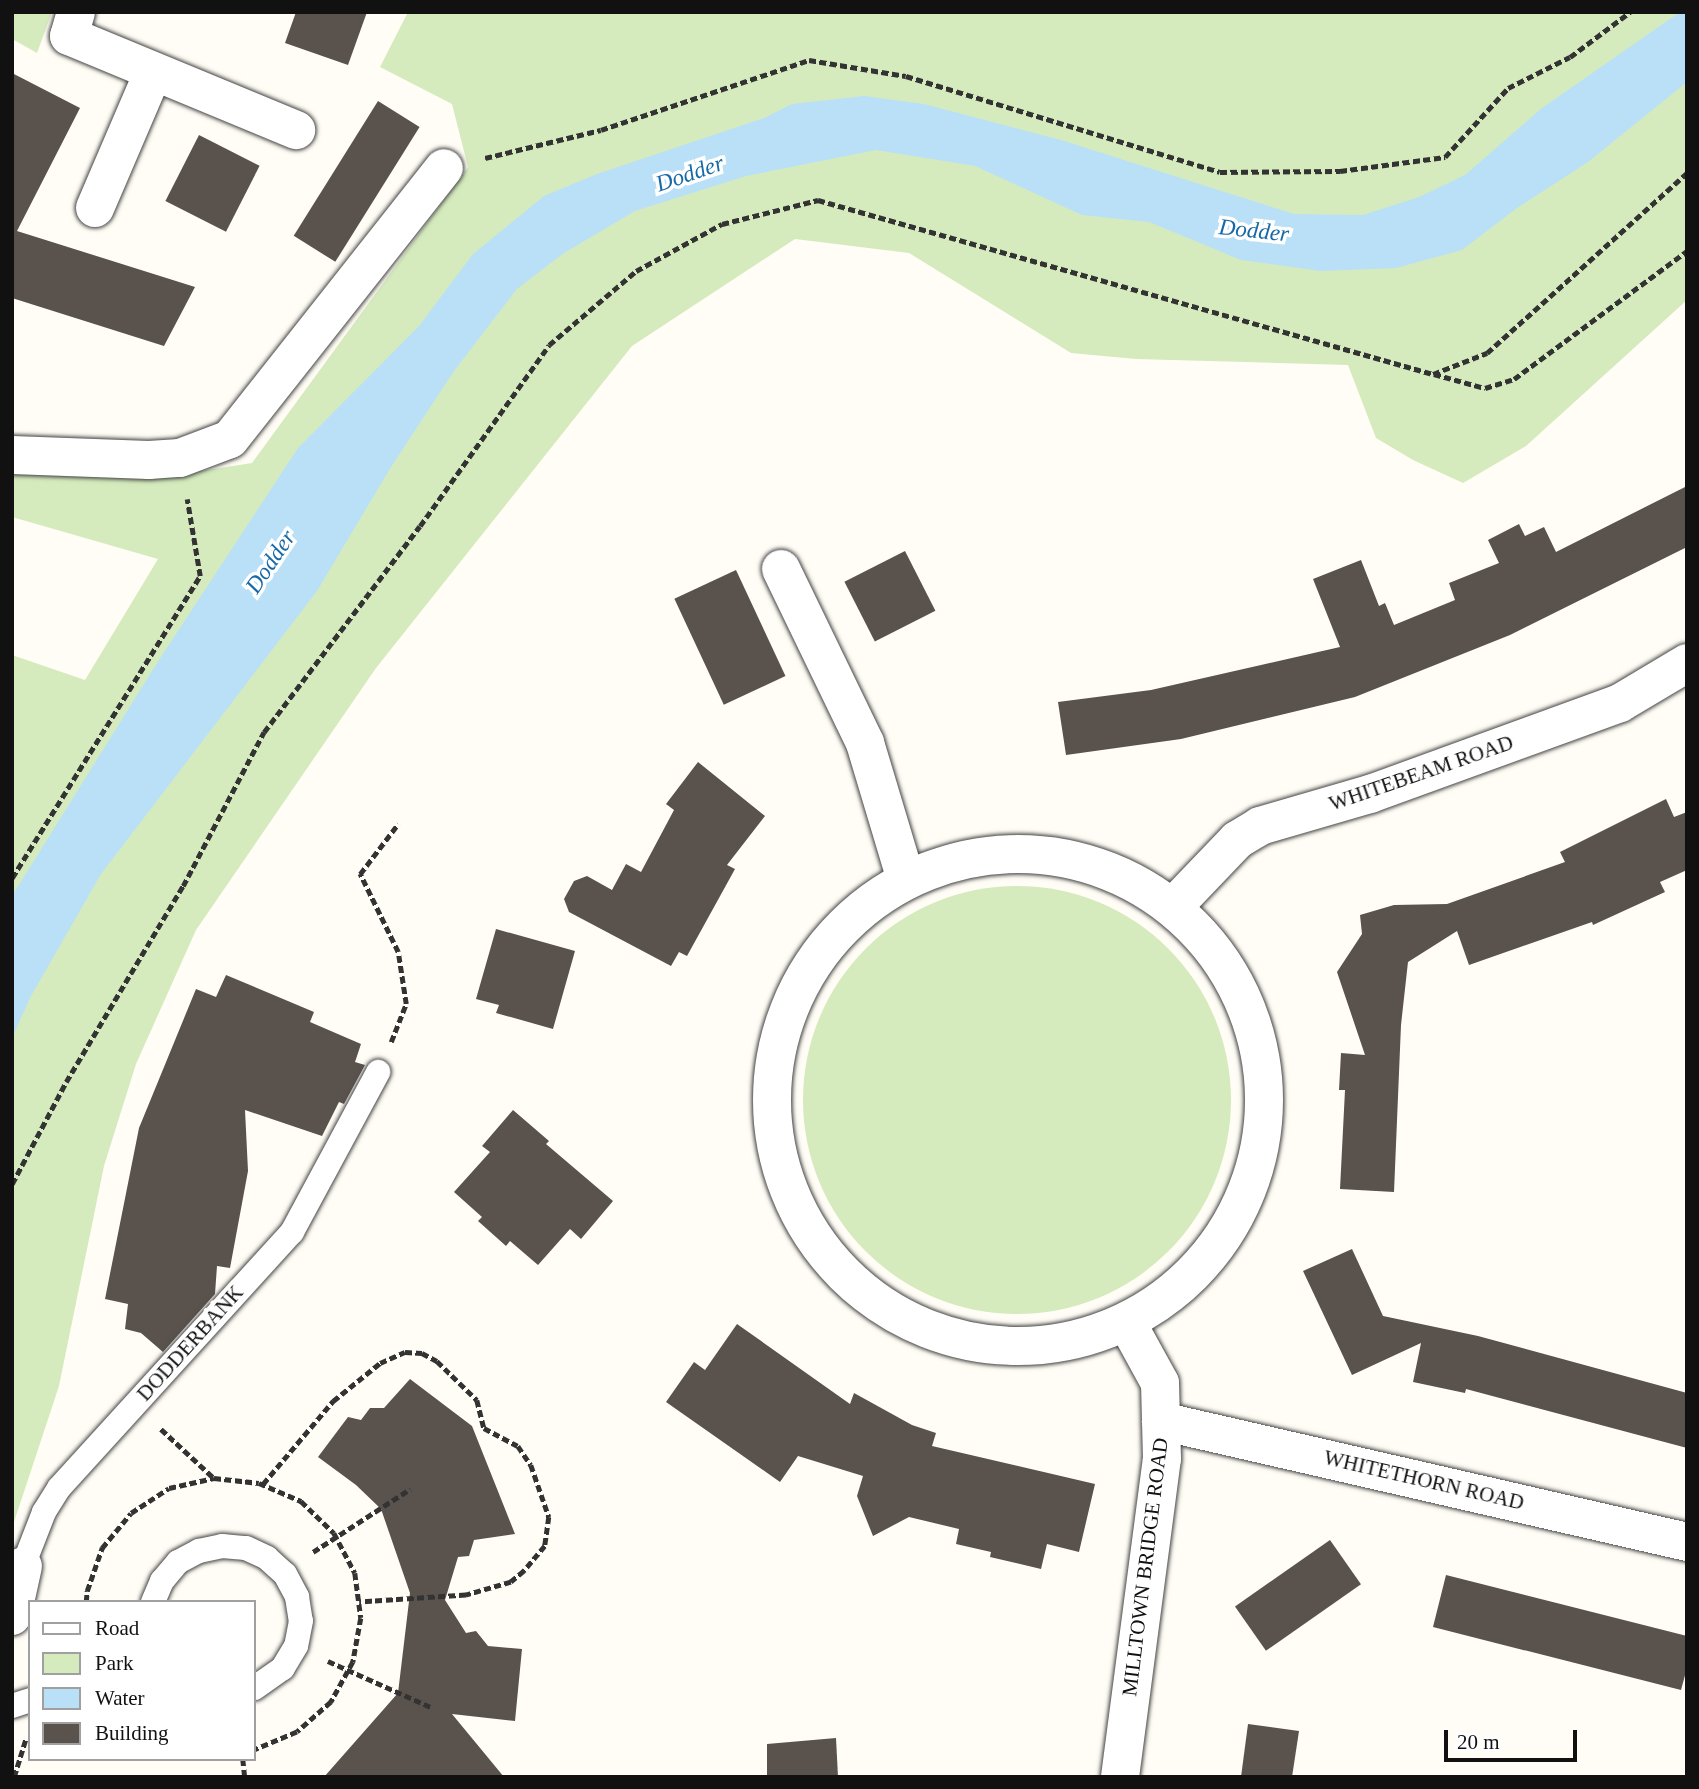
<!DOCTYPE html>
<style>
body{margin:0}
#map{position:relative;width:1699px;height:1789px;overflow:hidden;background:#fffdf5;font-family:Georgia,serif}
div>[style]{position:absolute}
.green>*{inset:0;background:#d5ebbd}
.round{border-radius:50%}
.water>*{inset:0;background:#b9e0f7}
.building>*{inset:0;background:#5a524d;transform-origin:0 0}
.path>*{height:4.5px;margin-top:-2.25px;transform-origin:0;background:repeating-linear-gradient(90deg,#333 0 7px,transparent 0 10.5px)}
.roads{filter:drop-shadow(0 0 2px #444) drop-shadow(0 0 2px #444)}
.service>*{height:24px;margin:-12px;padding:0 12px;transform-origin:12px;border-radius:12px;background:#fff}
.minor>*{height:38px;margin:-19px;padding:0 19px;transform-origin:19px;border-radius:19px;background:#fff}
.minor>.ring{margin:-19px;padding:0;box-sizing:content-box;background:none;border:38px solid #fff;border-radius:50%}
span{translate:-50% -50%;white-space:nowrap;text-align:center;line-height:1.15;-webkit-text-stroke:7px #fff;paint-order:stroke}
.street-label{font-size:21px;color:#111}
.water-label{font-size:23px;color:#1768a6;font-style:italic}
.frame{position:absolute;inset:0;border:14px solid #111;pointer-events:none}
.legend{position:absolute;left:28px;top:1600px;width:228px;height:161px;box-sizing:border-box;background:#fff;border:2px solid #a0a0a0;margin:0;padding:9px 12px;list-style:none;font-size:21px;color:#111}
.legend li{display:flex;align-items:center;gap:14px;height:35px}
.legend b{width:35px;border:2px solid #a0a0a0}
.scale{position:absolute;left:1444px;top:1730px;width:133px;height:32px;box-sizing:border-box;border:4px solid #111;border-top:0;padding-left:9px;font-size:21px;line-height:24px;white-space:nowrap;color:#111;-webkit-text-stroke:5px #fff;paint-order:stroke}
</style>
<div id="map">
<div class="green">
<i style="clip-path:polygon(12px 12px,52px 12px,37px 53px,12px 39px)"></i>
<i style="clip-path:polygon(408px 12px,1687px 12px,1687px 300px,1526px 446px,1463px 483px,1413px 460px,1376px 438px,1348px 365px,1136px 359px,1071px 353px,909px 253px,795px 239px,632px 346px,376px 668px,196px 930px,136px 1064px,104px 1166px,59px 1386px,12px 1528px,12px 655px,85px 680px,158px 559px,12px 517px,12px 473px,162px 477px,252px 463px,468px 167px,452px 104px,380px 67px)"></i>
<i class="round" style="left:803px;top:886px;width:428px;height:428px"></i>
</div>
<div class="water">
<i style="clip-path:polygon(1680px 12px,1687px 12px,1687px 82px,1588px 162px,1517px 208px,1462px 250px,1396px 268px,1321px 271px,1241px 260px,1149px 222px,1082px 215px,975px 166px,876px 150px,746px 176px,635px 211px,564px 253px,517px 289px,454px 371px,391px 467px,317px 591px,101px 874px,31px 996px,12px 1038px,12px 896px,157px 663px,298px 448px,419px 326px,473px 254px,544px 196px,597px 174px,764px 118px,792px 104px,864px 96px,924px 104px,1061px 140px,1294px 214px,1363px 215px,1419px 197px,1465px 175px,1542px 108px)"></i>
</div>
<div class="building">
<i style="clip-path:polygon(296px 12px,367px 12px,348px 65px,285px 43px)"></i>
<i style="clip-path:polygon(12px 73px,80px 108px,17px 231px,195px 287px,164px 346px,12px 298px)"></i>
<i style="left:378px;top:101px;width:49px;height:159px;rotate:32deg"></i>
<i style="left:199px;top:135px;width:68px;height:74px;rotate:27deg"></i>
<i style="clip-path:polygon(1687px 486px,1687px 547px,1510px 635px,1355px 697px,1181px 739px,1066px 755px,1058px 702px,1151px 690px,1340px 647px,1313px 579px,1361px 560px,1379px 606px,1385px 603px,1394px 625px,1455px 600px,1449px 583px,1499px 563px,1488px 540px,1519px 524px,1525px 536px,1544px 527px,1556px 552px)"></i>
<i style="left:905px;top:551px;width:67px;height:68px;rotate:63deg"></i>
<i style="left:736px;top:570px;width:117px;height:68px;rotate:65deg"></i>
<i style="clip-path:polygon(698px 762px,765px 816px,727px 865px,735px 869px,687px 956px,679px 952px,671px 966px,569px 912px,564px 899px,574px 881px,587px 876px,612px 890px,626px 864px,641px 872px,674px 810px,666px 804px)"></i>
<i style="clip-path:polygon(1666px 799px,1674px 817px,1687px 812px,1687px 870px,1660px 882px,1665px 892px,1593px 925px,1592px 922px,1469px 965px,1457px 931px,1408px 962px,1401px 1025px,1394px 1192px,1340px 1189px,1345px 1090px,1339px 1090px,1341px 1053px,1365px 1055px,1337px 972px,1362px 934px,1360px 915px,1394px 905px,1447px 904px,1565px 862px,1560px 852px)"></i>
<i style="clip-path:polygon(496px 929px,575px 951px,553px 1029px,496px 1013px,499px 1005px,476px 999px)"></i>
<i style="clip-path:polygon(226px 975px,314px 1012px,310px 1022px,361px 1044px,355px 1062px,365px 1065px,344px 1104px,339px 1102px,322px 1136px,245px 1110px,248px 1171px,230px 1268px,217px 1266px,215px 1294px,163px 1352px,141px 1333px,125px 1329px,128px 1304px,105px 1299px,139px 1128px,196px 989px,216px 997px)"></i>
<i style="clip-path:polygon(513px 1110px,549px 1141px,546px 1144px,613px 1201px,581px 1239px,570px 1229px,538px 1265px,510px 1241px,506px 1246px,478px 1221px,482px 1217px,454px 1192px,490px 1152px,482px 1146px)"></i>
<i style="clip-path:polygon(1352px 1249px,1383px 1316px,1478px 1336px,1687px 1393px,1687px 1448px,1466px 1389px,1465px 1393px,1413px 1382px,1421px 1343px,1352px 1375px,1303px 1271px)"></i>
<i style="clip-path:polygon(737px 1324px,850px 1404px,854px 1393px,912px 1425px,936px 1433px,932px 1446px,1095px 1484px,1079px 1552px,1047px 1544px,1041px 1569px,990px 1557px,991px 1552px,956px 1544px,959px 1529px,909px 1517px,873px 1536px,857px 1496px,863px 1476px,798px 1456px,780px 1482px,666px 1402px,694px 1362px,705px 1370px)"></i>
<i style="clip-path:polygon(410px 1379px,472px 1426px,515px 1534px,474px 1540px,469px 1556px,458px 1557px,445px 1600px,466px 1633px,476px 1631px,488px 1646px,522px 1649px,515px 1721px,452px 1714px,504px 1777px,324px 1777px,398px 1693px,410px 1593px,381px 1509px,356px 1485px,318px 1457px,348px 1417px,361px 1420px,370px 1408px,384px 1408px)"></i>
<i style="left:1330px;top:1540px;width:54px;height:116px;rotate:55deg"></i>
<i style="clip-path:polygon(1446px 1575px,1687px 1636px,1687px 1668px,1681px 1690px,1433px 1627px)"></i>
<i style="clip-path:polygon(1248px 1724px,1299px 1731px,1292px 1777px,1241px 1777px)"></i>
<i style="clip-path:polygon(836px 1738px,838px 1777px,767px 1777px,767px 1744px)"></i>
</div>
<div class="path">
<i style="left:485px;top:158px;width:119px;rotate:-13.6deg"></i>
<i style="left:601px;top:130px;width:219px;rotate:-18.6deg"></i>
<i style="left:809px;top:60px;width:98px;rotate:9.4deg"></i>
<i style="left:906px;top:76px;width:328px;rotate:17deg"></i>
<i style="left:1220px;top:172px;width:120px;rotate:-0.5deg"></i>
<i style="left:1340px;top:171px;width:106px;rotate:-7.6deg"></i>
<i style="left:1445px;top:157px;width:93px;rotate:-47.6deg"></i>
<i style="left:1508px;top:88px;width:69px;rotate:-26.6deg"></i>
<i style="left:1570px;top:57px;width:75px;rotate:-36.9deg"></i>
<i style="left:1434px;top:374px;width:53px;rotate:15.4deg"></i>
<i style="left:1485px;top:388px;width:30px;rotate:-17deg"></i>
<i style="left:1514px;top:379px;width:215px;rotate:-36.5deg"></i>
<i style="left:12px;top:878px;width:356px;rotate:-58.1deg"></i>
<i style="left:200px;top:576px;width:78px;rotate:-99.6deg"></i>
<i style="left:391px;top:1042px;width:41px;rotate:-68.5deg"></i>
<i style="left:406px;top:1004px;width:53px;rotate:-98.7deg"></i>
<i style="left:398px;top:952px;width:87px;rotate:-116deg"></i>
<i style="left:360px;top:874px;width:63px;rotate:-52.8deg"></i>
<i style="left:12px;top:1184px;width:115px;rotate:-62.1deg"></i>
<i style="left:66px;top:1082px;width:228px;rotate:-59.2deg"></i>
<i style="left:183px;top:886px;width:174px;rotate:-62.3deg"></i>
<i style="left:264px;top:732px;width:258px;rotate:-52.9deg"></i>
<i style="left:420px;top:526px;width:222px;rotate:-54.5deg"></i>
<i style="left:549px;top:345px;width:114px;rotate:-40.4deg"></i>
<i style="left:636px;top:271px;width:98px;rotate:-28.7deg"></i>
<i style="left:722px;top:224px;width:99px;rotate:-14deg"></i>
<i style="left:818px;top:200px;width:639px;rotate:15.8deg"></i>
<i style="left:1433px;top:374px;width:58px;rotate:-21.3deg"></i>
<i style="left:1487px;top:353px;width:269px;rotate:-42deg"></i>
<i style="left:161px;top:1429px;width:72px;rotate:42.8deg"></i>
<i style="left:263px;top:1484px;width:109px;rotate:-49.9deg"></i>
<i style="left:333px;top:1401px;width:60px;rotate:-39deg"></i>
<i style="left:380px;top:1363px;width:27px;rotate:-24deg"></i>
<i style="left:405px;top:1352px;width:17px;rotate:3deg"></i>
<i style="left:422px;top:1353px;width:17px;rotate:28deg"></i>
<i style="left:437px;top:1361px;width:56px;rotate:44.3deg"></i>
<i style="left:477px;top:1400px;width:29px;rotate:76deg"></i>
<i style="left:484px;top:1428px;width:38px;rotate:28deg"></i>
<i style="left:518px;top:1446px;width:23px;rotate:56deg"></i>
<i style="left:531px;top:1465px;width:55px;rotate:70.9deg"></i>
<i style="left:549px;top:1517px;width:29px;rotate:98deg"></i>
<i style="left:545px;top:1546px;width:33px;rotate:130deg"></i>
<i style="left:524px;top:1571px;width:17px;rotate:140deg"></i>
<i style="left:511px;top:1582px;width:47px;rotate:163.9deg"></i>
<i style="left:466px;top:1595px;width:107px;rotate:176.3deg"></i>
<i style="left:313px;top:1552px;width:116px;rotate:-33deg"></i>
<i style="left:86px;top:1602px;width:11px;rotate:-85deg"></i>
<i style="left:87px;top:1591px;width:46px;rotate:-70.8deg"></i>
<i style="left:102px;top:1548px;width:45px;rotate:-50.4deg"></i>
<i style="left:131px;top:1513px;width:45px;rotate:-33.3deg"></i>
<i style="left:169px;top:1488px;width:46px;rotate:-12.5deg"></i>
<i style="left:214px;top:1478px;width:45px;rotate:6.3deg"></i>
<i style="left:259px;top:1483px;width:46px;rotate:23.2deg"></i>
<i style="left:301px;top:1501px;width:46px;rotate:44.1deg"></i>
<i style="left:334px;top:1533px;width:45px;rotate:62.3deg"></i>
<i style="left:355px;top:1573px;width:45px;rotate:82.4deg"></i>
<i style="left:361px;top:1618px;width:45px;rotate:100.3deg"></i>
<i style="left:353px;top:1662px;width:46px;rotate:118.8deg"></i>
<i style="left:331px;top:1702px;width:45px;rotate:138.6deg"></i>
<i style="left:297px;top:1732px;width:47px;rotate:157.3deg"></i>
<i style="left:328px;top:1661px;width:115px;rotate:24.1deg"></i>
<i style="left:243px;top:1759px;width:18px;rotate:84deg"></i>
<i style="left:14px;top:1777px;width:41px;rotate:-72.9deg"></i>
</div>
<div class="roads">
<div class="service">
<i style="left:23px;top:1566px;width:58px;rotate:-68.7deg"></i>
<i style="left:44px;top:1512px;width:28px;rotate:-58deg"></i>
<i style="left:59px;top:1488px;width:346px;rotate:-47.7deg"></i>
<i style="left:292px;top:1232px;width:182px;rotate:-61.7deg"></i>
<i style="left:153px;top:1602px;width:23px;rotate:-67deg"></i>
<i style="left:162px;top:1581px;width:25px;rotate:-50deg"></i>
<i style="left:178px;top:1562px;width:24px;rotate:-28deg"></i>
<i style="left:199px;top:1551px;width:24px;rotate:-12deg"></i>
<i style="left:222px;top:1546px;width:24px;rotate:5deg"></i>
<i style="left:246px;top:1548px;width:23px;rotate:25deg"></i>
<i style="left:267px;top:1558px;width:24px;rotate:42deg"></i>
<i style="left:285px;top:1574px;width:26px;rotate:62deg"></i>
<i style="left:297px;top:1597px;width:24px;rotate:81deg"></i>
<i style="left:301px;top:1621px;width:25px;rotate:101deg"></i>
<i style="left:296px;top:1646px;width:26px;rotate:121deg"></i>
<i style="left:283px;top:1668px;width:35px;rotate:145deg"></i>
<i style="left:12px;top:1706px;width:19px;rotate:-18deg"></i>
</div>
<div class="minor">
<i style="left:76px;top:12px;width:25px;rotate:106deg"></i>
<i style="left:69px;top:36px;width:246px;rotate:22.5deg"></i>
<i style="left:95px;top:208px;width:147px;rotate:-66.8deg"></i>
<i style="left:12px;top:455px;width:137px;rotate:2.1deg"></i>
<i style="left:149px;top:460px;width:31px;rotate:-4deg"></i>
<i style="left:180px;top:458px;width:53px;rotate:-20.8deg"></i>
<i style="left:230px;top:439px;width:345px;rotate:-51.7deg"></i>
<i style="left:781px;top:569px;width:193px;rotate:64.2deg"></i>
<i style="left:865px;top:743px;width:143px;rotate:73.3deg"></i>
<i class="ring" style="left:772px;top:854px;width:454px;height:454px"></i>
<i style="left:1173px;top:907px;width:93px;rotate:-46.3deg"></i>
<i style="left:1237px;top:840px;width:27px;rotate:-31deg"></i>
<i style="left:1260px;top:826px;width:115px;rotate:-16.2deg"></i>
<i style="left:1370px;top:794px;width:266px;rotate:-20deg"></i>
<i style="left:1620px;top:703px;width:78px;rotate:-30.8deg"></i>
<i style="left:1161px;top:1421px;width:540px;rotate:12.95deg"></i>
<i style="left:12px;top:1616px;width:51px;rotate:-77.6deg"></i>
<i style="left:1120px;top:1777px;width:321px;rotate:-82.5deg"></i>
<i style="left:1162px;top:1459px;width:76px;rotate:-91.5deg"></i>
<i style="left:1160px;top:1383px;width:68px;rotate:-118.8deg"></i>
</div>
</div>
<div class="street-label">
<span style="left:1421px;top:773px;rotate:-19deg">WHITEBEAM ROAD</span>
<span style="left:190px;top:1343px;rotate:-48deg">DODDERBANK</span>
<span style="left:1424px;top:1480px;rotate:13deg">WHITETHORN ROAD</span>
<span style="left:1145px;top:1567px;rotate:-83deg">MILLTOWN BRIDGE ROAD</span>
</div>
<div class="water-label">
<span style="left:690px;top:174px;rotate:-19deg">Dodder</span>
<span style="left:1254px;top:231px;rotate:6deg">Dodder</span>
<span style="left:271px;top:562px;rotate:-56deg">Dodder</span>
</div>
<div class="frame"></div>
<ul class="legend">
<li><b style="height:9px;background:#fff"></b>Road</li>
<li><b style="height:19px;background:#d5ebbd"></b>Park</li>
<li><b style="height:19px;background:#b9e0f7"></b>Water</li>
<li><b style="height:19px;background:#5a524d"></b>Building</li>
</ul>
<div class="scale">20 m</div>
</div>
